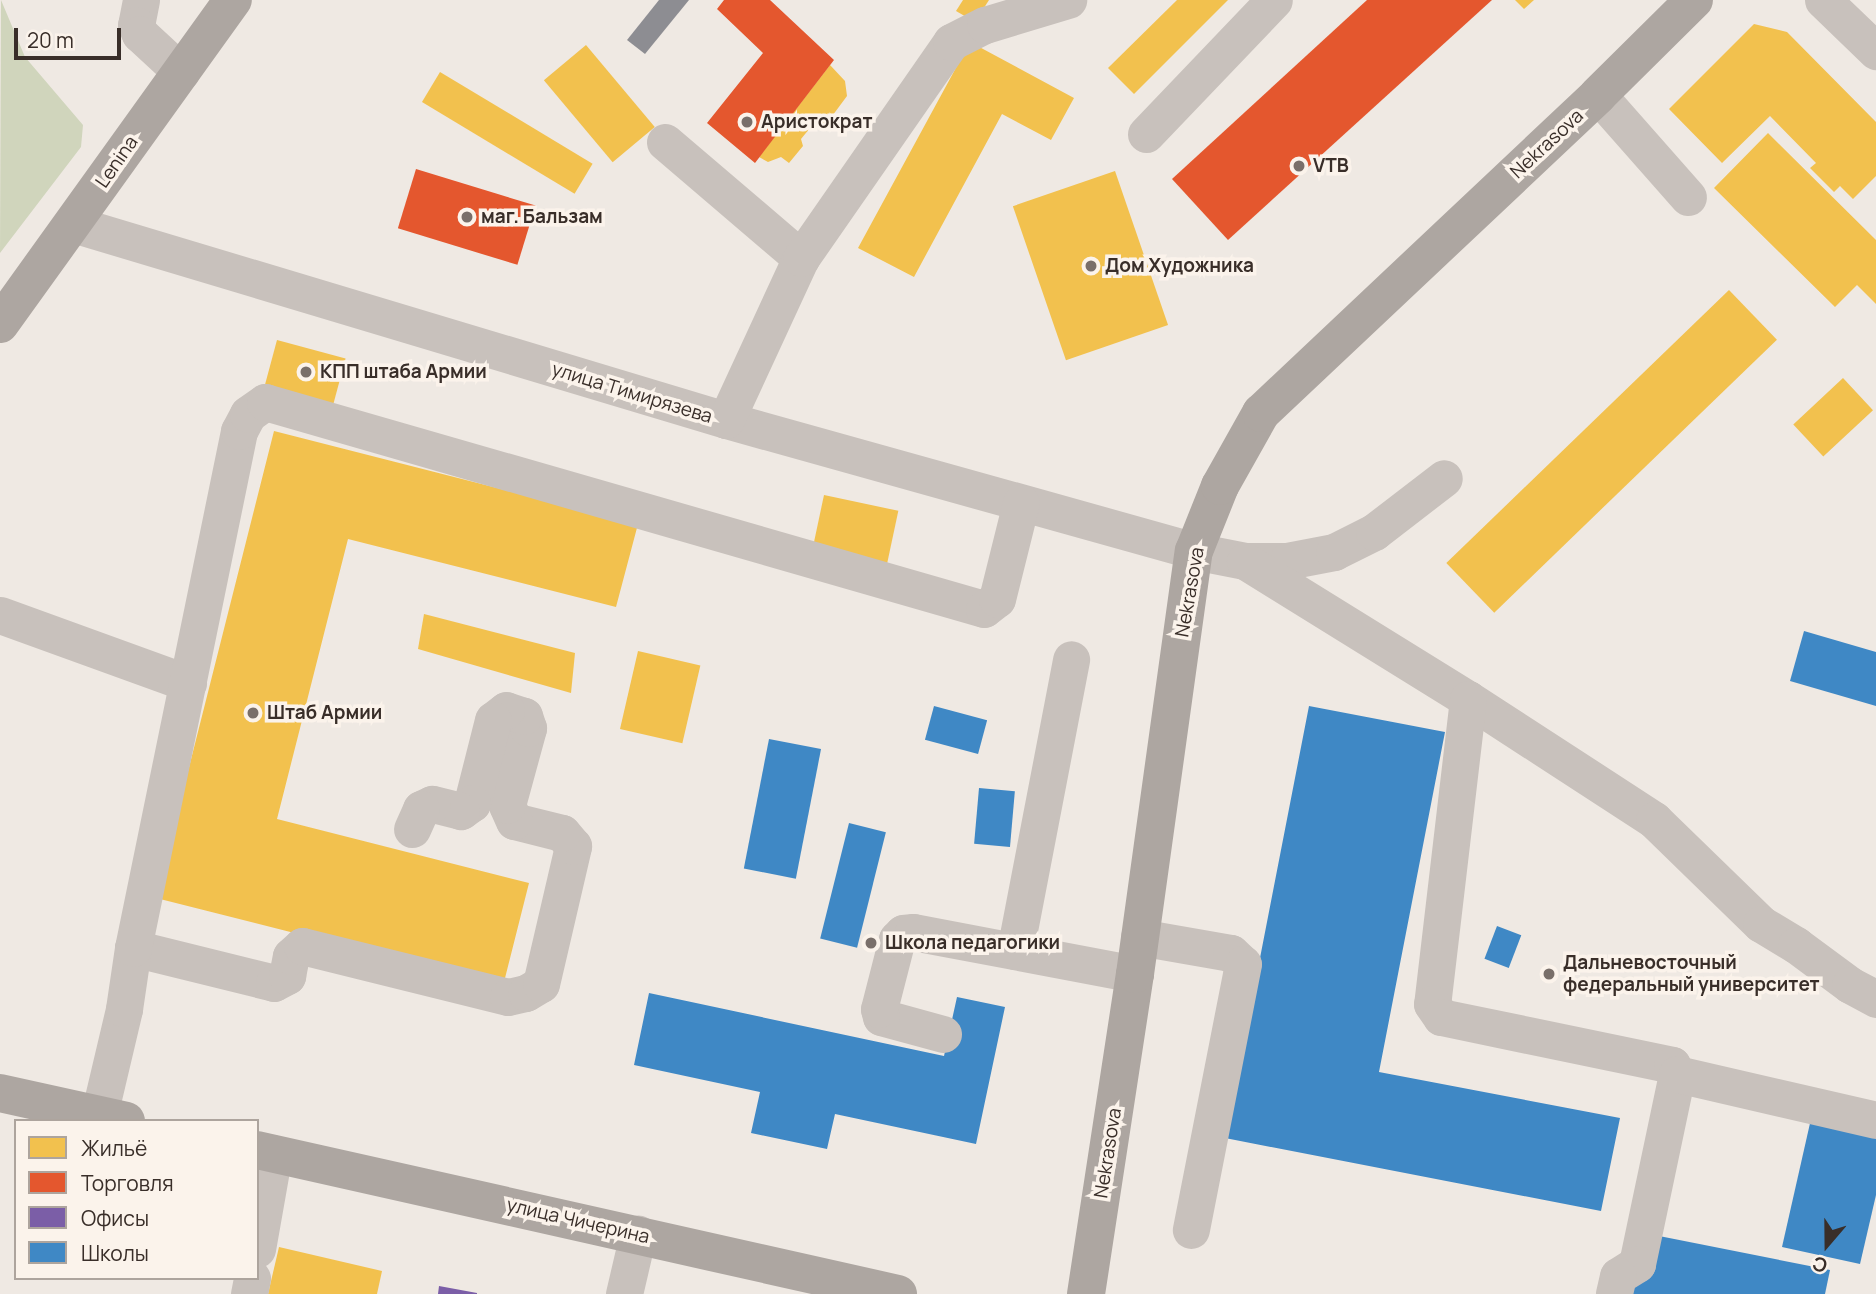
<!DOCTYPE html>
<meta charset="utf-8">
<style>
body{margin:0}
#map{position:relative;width:1876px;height:1294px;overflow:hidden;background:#efe9e3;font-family:Manrope,sans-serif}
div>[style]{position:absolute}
.green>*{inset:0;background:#d0d5bc}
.homes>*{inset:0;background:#f2c14e;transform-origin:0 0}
.shops>*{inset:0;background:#e4572e;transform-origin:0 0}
.offices>*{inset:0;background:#7b5ea7}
.schools>*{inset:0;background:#3f88c5;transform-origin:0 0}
.industry>*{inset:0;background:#8d8d92}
.minor>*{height:37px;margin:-18.5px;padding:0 18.5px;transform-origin:18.5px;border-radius:18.5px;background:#c8c1bc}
.major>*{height:38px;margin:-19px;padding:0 19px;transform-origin:19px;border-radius:19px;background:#ada6a1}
.dots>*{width:19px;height:19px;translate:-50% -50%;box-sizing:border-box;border:4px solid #fbf3eb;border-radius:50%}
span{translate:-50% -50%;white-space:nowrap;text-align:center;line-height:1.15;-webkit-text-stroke:7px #fbf3eb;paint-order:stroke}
.poi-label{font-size:19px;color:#392e29;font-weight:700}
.left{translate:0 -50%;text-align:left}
.street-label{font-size:19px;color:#392e29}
.legend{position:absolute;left:14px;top:1119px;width:245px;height:161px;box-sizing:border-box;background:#fbf3eb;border:2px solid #ada49d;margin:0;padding:9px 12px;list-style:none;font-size:21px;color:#392e29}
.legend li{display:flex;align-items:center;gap:14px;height:35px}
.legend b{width:35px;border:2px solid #ada49d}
.north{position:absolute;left:1792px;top:1210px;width:70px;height:70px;-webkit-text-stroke:5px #fbf3eb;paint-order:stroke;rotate:200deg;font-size:19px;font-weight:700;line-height:28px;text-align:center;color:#392e29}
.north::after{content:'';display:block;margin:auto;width:24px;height:32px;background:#392e29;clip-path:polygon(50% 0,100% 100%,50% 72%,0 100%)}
.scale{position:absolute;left:14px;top:28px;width:107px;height:32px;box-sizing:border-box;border:4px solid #392e29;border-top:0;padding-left:9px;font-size:21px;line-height:24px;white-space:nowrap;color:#392e29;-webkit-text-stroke:5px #fbf3eb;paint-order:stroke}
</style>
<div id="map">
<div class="green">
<i style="clip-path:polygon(1px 0,25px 57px,83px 125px,81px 147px,0 253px)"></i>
</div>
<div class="homes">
<i style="clip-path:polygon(963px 0,989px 0,975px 22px,956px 11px)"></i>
<i style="clip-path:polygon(1177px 0,1228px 0,1134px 94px,1108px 68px)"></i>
<i style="clip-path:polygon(1515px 0,1534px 0,1524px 9px)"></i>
<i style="clip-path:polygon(1754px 24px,1787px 32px,1876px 122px,1876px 176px,1853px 199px,1840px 186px,1834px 192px,1810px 168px,1816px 163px,1770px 116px,1722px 163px,1669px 109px)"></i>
<i style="clip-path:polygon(970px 42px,1074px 98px,1051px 140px,1002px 114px,914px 277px,858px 248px)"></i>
<i style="left:586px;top:45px;width:107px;height:55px;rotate:50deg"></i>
<i style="clip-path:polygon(830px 65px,845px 81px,847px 96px,824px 127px,810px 128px,801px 139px,803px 146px,789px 163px,781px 157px,768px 162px,759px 157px)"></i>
<i style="left:440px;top:72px;width:178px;height:35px;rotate:31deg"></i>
<i style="clip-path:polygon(1768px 133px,1876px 240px,1876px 304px,1857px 285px,1835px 307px,1714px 188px)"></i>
<i style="left:1115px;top:171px;width:163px;height:108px;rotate:71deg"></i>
<i style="left:1729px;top:290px;width:69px;height:393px;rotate:46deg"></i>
<i style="left:277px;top:340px;width:71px;height:48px;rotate:15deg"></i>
<i style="left:1843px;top:378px;width:44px;height:68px;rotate:47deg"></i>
<i style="clip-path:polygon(274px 431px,638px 524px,616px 607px,348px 539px,277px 819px,529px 883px,503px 986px,156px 898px)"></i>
<i style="left:824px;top:495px;width:76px;height:58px;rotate:12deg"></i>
<i style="clip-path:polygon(424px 614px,575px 653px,571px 693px,418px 649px)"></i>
<i style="left:638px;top:651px;width:64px;height:80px;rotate:13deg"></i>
<i style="clip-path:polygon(279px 1247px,382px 1271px,377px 1294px,268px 1294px)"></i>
</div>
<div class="shops">
<i style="clip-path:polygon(724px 0,770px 0,834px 60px,755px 163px,707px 123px,763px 53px,717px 9px)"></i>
<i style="clip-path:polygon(1367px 0,1492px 0,1228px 240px,1172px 179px)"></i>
<i style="left:416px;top:169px;width:125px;height:62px;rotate:17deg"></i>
</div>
<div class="offices">
<i style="clip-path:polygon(439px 1286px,477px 1293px,477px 1294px,438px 1294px)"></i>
</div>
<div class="schools">
<i style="clip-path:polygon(1804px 631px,1876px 652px,1876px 706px,1790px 681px)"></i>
<i style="left:934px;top:706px;width:55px;height:35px;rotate:15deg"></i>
<i style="clip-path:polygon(1309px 706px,1445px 732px,1379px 1072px,1620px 1118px,1601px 1211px,1225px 1138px)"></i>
<i style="left:769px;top:739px;width:53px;height:132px;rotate:11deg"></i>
<i style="left:979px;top:788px;width:36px;height:56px;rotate:5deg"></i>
<i style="left:849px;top:823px;width:38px;height:119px;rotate:14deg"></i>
<i style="left:1497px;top:926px;width:26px;height:35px;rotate:21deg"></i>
<i style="clip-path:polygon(649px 993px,944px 1056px,957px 997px,1005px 1007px,976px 1144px,835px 1114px,827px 1149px,751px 1133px,760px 1092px,634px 1065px)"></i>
<i style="clip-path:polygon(1813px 1110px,1876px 1124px,1876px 1195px,1860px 1264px,1782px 1247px)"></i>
<i style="clip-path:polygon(1644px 1233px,1830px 1270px,1825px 1294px,1631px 1294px)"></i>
</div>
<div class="industry">
<i style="clip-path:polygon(659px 0,689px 0,645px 54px,627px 40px)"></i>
</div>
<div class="minor">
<i style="left:141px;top:0;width:25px;rotate:101deg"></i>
<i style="left:136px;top:25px;width:10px;rotate:66deg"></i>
<i style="left:140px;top:34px;width:56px;rotate:42.8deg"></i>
<i style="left:1823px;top:0;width:74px;rotate:43.9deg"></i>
<i style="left:1598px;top:95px;width:136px;rotate:48.6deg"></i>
<i style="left:1146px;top:134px;width:185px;rotate:-46.3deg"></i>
<i style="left:665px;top:142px;width:179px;rotate:40.5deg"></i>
<i style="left:73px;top:224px;width:682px;rotate:16.71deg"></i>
<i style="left:726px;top:420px;width:486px;rotate:15.6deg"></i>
<i style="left:1194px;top:551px;width:52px;rotate:11.1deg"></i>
<i style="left:1245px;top:561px;width:42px"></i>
<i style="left:1287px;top:561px;width:48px;rotate:-10.8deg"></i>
<i style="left:1334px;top:552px;width:45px;rotate:-26.6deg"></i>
<i style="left:1374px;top:532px;width:88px;rotate:-37.6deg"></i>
<i style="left:726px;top:420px;width:179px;rotate:-65.2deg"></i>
<i style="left:801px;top:258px;width:263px;rotate:-55.2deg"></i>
<i style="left:951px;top:42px;width:38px;rotate:-27deg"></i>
<i style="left:985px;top:25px;width:87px;rotate:-16.8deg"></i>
<i style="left:1245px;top:561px;width:262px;rotate:31.8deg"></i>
<i style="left:1468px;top:699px;width:222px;rotate:33deg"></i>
<i style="left:1654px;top:820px;width:149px;rotate:44.2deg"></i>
<i style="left:1761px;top:924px;width:41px;rotate:31deg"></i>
<i style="left:1796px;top:945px;width:67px;rotate:36.5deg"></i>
<i style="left:1850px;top:985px;width:30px;rotate:28deg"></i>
<i style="left:0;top:615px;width:200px;rotate:19.9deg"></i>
<i style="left:1468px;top:699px;width:307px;rotate:96.7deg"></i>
<i style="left:1432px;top:1004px;width:16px;rotate:55deg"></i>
<i style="left:1441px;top:1017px;width:236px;rotate:11.7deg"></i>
<i style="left:1672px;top:1065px;width:10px;rotate:61deg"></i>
<i style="left:1677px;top:1074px;width:194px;rotate:101.9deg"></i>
<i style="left:1637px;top:1264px;width:22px;rotate:148deg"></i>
<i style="left:1618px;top:1276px;width:18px;rotate:103deg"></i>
<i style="left:1139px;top:937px;width:93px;rotate:9.9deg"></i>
<i style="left:1231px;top:953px;width:16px;rotate:43deg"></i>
<i style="left:1243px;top:964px;width:271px;rotate:101.1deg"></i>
<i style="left:133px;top:948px;width:145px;rotate:13.9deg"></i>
<i style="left:274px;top:983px;width:15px;rotate:-28deg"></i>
<i style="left:287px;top:976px;width:20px;rotate:-79deg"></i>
<i style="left:291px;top:956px;width:15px;rotate:-42deg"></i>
<i style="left:302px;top:946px;width:212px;rotate:13.9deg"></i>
<i style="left:508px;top:997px;width:18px;rotate:-13deg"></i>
<i style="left:526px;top:993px;width:17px;rotate:-31deg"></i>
<i style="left:541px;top:984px;width:142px;rotate:-76.9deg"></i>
<i style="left:573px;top:846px;width:17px;rotate:-130deg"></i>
<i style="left:562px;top:833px;width:49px;rotate:-166deg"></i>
<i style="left:514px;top:821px;width:17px;rotate:-114deg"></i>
<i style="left:507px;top:805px;width:80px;rotate:-74.7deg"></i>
<i style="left:528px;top:728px;width:13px;rotate:-108deg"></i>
<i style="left:524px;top:716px;width:19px;rotate:-162deg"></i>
<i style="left:506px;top:710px;width:16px;rotate:142deg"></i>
<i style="left:493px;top:720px;width:86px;rotate:104.2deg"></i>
<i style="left:472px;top:803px;width:14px;rotate:144deg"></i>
<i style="left:461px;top:811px;width:30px;rotate:-166deg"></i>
<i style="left:432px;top:804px;width:12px;rotate:156deg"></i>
<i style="left:421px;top:809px;width:22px;rotate:114deg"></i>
<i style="left:1015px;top:951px;width:297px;rotate:-79.1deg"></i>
<i style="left:943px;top:1034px;width:64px;rotate:-164.7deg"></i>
<i style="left:881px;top:1017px;width:8px;rotate:-104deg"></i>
<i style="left:879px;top:1009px;width:72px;rotate:-75.6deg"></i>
<i style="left:897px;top:939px;width:8px;rotate:-45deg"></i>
<i style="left:903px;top:933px;width:10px;rotate:-6deg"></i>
<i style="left:913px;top:932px;width:226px;rotate:10.7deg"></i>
<i style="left:1677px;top:1074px;width:204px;rotate:13deg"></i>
<i style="left:99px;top:1115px;width:109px;rotate:-76.7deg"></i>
<i style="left:124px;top:1009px;width:62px;rotate:-81.6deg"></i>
<i style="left:133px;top:948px;width:528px;rotate:-78.41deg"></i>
<i style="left:239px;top:431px;width:19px;rotate:-62deg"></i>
<i style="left:248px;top:414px;width:21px;rotate:-35deg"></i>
<i style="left:265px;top:402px;width:748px;rotate:16.06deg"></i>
<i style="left:984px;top:609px;width:16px;rotate:-38deg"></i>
<i style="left:997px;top:599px;width:99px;rotate:-76deg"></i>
<i style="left:257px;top:1249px;width:97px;rotate:-80deg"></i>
<i style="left:249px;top:1294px;width:16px;rotate:-79deg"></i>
<i style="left:624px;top:1294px;width:62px;rotate:-76.9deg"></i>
</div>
<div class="major">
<i style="left:0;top:324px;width:399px;rotate:-54.3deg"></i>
<i style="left:0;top:1093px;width:129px;rotate:12.5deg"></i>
<i style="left:257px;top:1150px;width:657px;rotate:12.66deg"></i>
<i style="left:1086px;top:1294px;width:324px;rotate:-81.3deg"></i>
<i style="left:1135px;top:974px;width:427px;rotate:-82.1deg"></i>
<i style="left:1194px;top:551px;width:70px;rotate:-68.2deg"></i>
<i style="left:1220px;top:486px;width:84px;rotate:-60.7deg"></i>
<i style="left:1261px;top:413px;width:463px;rotate:-43.3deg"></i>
<i style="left:1598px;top:95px;width:135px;rotate:-44.7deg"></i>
</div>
<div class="dots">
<i style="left:747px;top:122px;background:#796f6a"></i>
<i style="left:1299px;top:166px;background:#796f6a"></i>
<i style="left:467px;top:217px;background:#796f6a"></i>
<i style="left:1091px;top:266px;background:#796f6a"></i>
<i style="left:306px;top:372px;background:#796f6a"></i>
<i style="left:253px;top:713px;background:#796f6a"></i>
<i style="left:871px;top:943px;background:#796f6a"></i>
<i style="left:1549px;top:974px;background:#796f6a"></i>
</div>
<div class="poi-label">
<span class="left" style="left:761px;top:122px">Аристократ</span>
<span class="left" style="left:1313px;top:166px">VTB</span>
<span class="left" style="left:481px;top:217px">маг. Бальзам</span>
<span class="left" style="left:1105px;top:266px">Дом Художника</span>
<span class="left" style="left:320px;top:372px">КПП штаба Армии</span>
<span class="left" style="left:267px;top:713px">Штаб Армии</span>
<span class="left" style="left:885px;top:943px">Школа педагогики</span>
<span class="left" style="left:1563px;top:974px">Дальневосточный<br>федеральный университет</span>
</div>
<div class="street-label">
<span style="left:1547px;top:144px;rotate:-43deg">Nekrasova</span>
<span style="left:117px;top:162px;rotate:-55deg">Lenina</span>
<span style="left:632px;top:393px;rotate:17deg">улица Тимирязева</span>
<span style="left:1190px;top:592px;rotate:-80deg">Nekrasova</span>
<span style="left:1108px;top:1153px;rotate:-81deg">Nekrasova</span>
<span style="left:578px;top:1221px;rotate:13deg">улица Чичерина</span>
</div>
<ul class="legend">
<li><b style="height:19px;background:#f2c14e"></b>Жильё</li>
<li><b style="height:19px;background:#e4572e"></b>Торговля</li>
<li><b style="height:19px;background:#7b5ea7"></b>Офисы</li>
<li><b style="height:19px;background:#3f88c5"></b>Школы</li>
</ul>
<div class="north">С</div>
<div class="scale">20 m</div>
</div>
